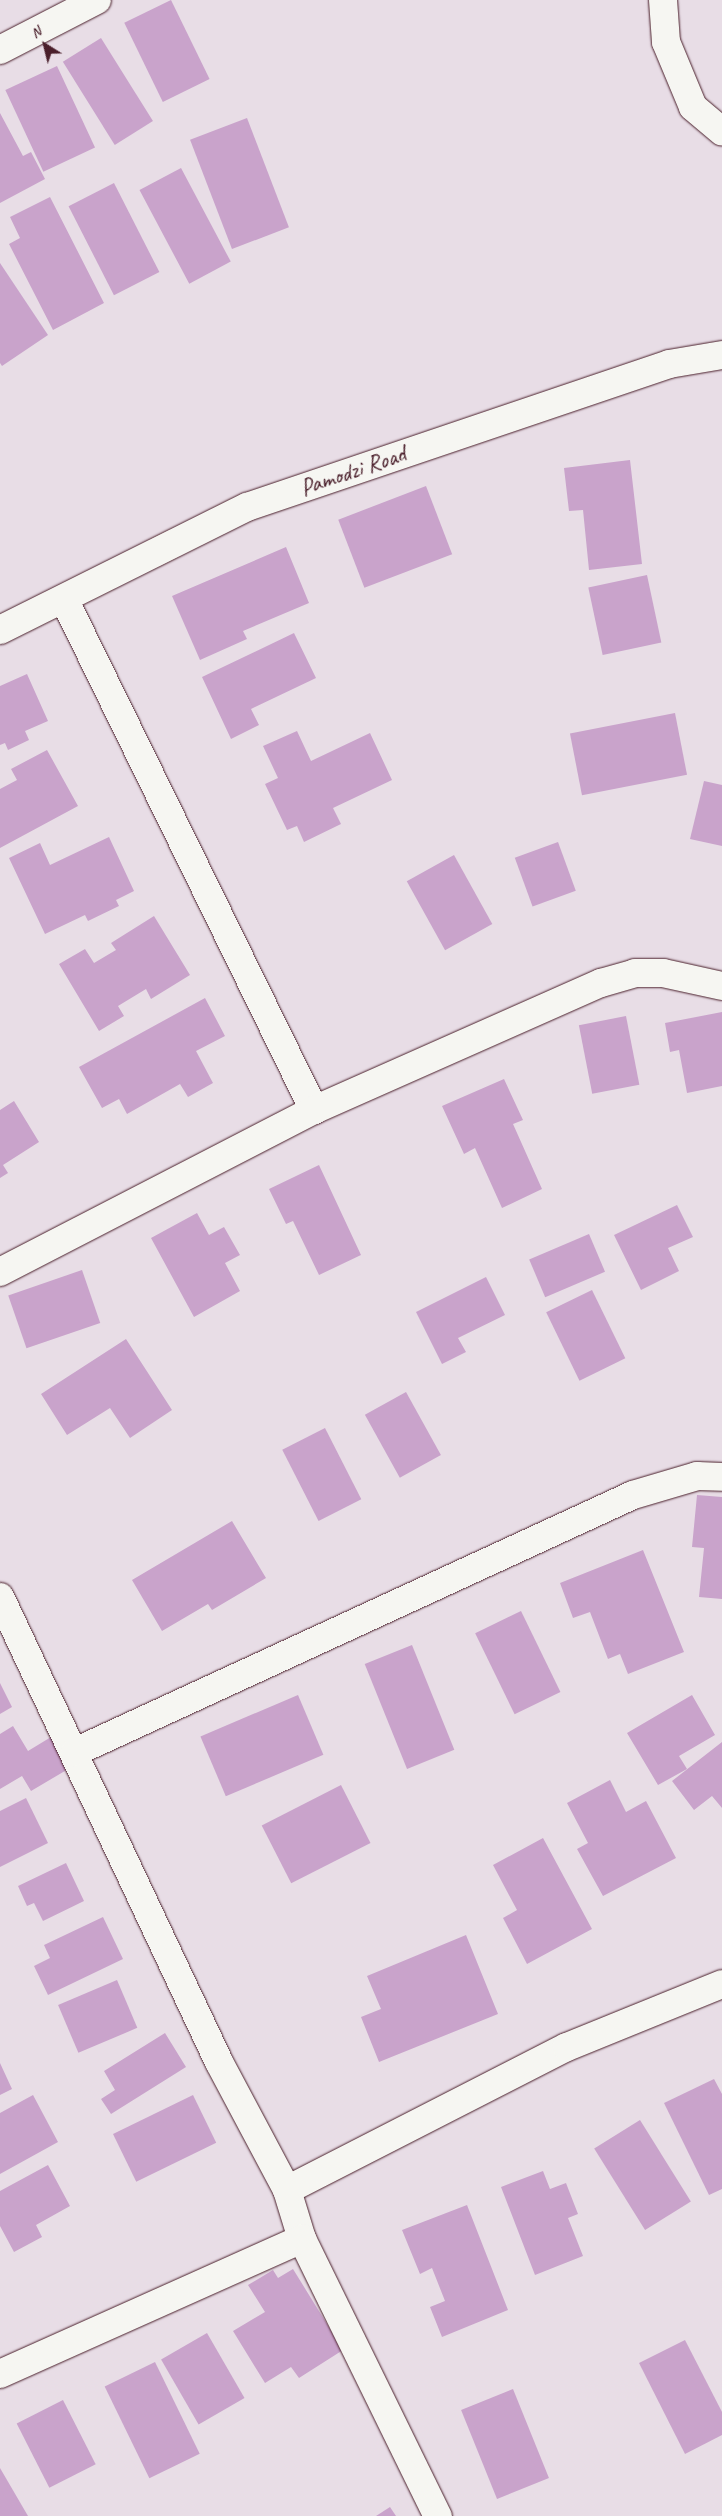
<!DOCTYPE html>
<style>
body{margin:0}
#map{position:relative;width:722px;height:2516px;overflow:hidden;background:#e8dde6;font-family:Caveat,sans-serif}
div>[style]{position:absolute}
.building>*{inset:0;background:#c9a3cb;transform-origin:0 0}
.roads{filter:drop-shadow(0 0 1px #4a1f2b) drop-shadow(0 0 1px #4a1f2b)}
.street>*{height:28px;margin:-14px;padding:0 14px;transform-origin:14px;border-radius:14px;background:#f6f6f2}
.secondary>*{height:28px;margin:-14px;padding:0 14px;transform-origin:14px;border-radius:14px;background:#f6f6f2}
span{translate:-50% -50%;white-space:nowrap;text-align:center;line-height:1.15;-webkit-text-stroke:4.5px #f6f6f2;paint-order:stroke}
.street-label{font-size:24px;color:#4a1f2b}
.north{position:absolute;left:20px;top:20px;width:50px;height:50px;-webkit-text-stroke:4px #f6f6f2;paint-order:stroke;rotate:324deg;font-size:14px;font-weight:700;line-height:20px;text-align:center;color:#4a1f2b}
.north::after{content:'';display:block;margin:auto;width:18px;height:22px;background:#4a1f2b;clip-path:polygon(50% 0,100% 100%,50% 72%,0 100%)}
</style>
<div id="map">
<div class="building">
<i style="left:171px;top:0;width:88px;height:52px;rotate:64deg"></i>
<i style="left:101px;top:38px;width:98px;height:45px;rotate:58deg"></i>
<i style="left:57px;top:66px;width:90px;height:57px;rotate:65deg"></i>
<i style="clip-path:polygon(0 113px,23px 156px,31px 152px,45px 179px,0 203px)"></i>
<i style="left:247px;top:118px;width:117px;height:61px;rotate:69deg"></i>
<i style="left:181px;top:168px;width:106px;height:47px;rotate:62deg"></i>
<i style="left:114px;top:183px;width:100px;height:51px;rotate:63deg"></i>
<i style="clip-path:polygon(50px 197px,104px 303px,53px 330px,9px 244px,20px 238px,10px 217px)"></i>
<i style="clip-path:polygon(0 263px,48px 335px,2px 366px,0 363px)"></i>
<i style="clip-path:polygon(630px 460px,642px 564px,589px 570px,583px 510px,569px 511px,564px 468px)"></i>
<i style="left:426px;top:486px;width:73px;height:94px;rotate:69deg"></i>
<i style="clip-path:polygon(286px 547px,309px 603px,243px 631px,247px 639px,200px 660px,172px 596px)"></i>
<i style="left:647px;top:575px;width:69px;height:60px;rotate:78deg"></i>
<i style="clip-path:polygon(294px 633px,316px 678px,251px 709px,259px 725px,231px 739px,202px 677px)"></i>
<i style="clip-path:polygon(27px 674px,48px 721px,25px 731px,29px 740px,8px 750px,5px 743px,0 745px,0 686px)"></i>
<i style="left:675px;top:713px;width:63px;height:107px;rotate:79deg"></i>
<i style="clip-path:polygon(297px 731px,311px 761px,370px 733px,392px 780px,333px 808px,341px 824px,304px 842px,297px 826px,287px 830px,265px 784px,278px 778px,263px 746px)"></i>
<i style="clip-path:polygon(47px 750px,78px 806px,0 848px,0 789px,17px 780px,11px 769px)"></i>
<i style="clip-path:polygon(704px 781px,722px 785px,722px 846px,690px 839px)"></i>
<i style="clip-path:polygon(109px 837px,134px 891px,116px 900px,119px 906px,88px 921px,85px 915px,45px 934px,9px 858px,40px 843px,50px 865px)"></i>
<i style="left:558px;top:842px;width:52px;height:46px;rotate:70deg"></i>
<i style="left:454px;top:855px;width:79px;height:54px;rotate:61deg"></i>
<i style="clip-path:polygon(154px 916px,190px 975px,151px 999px,146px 989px,118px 1006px,124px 1016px,99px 1031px,59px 964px,85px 949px,94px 963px,116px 950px,111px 943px)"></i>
<i style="clip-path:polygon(205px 998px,225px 1036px,196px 1051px,213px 1083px,188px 1097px,180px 1084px,127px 1114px,119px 1099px,102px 1108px,79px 1067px)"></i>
<i style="clip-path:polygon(722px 1012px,722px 1086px,687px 1093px,679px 1050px,670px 1052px,665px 1023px)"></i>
<i style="left:626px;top:1016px;width:70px;height:48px;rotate:79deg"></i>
<i style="clip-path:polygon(504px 1079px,523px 1120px,513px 1124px,542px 1189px,502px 1208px,475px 1148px,464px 1154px,442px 1106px)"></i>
<i style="clip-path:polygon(14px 1101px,39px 1142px,3px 1165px,8px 1173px,0 1178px,0 1110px)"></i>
<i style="clip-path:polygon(319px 1165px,361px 1255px,319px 1275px,293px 1221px,286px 1224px,269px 1189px)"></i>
<i style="clip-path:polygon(677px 1205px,693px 1237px,668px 1248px,679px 1271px,641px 1290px,614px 1235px)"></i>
<i style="clip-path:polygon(197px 1213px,209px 1235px,224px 1227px,240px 1255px,225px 1263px,240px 1291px,194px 1317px,151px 1238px)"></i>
<i style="left:589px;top:1234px;width:41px;height:65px;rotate:67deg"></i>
<i style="left:82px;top:1270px;width:56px;height:78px;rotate:71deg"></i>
<i style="clip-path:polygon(486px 1277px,505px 1315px,458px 1338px,466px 1352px,442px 1364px,416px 1312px)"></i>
<i style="left:592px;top:1290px;width:76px;height:51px;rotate:64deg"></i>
<i style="clip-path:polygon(126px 1339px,172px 1410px,130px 1438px,110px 1408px,67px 1435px,41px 1394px)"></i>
<i style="left:406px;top:1392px;width:72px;height:47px;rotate:61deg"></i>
<i style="left:325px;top:1428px;width:80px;height:48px;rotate:63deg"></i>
<i style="clip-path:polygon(697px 1495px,722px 1497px,722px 1599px,699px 1597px,704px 1548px,692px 1547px)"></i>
<i style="clip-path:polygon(232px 1521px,266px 1578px,212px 1610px,208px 1604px,162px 1631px,132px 1580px)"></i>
<i style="clip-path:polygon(643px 1550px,684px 1652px,628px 1674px,620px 1654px,608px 1659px,590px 1612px,573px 1618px,560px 1583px)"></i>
<i style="left:521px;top:1611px;width:90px;height:51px;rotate:64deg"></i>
<i style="left:412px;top:1645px;width:113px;height:51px;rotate:68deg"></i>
<i style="clip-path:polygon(0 1683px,12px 1707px,0 1714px)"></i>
<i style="left:298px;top:1695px;width:65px;height:106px;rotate:67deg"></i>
<i style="clip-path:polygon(692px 1695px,715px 1735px,679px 1756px,687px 1769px,658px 1785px,627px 1733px)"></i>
<i style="clip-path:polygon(13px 1726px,28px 1751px,56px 1734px,75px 1765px,31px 1791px,22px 1776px,0 1789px,0 1734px)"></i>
<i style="clip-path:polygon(722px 1742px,722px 1808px,712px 1796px,694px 1810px,672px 1781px)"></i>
<i style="clip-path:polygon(610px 1780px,626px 1812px,646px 1801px,676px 1858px,603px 1896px,577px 1849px,588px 1843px,567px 1803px)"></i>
<i style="left:341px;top:1785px;width:65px;height:89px;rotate:63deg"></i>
<i style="clip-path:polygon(26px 1798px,48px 1843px,0 1867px,0 1811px)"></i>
<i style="clip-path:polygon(543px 1838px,592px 1929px,527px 1964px,503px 1918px,517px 1910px,493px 1865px)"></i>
<i style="clip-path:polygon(66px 1863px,84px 1901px,43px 1921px,34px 1903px,27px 1906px,18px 1886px)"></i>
<i style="clip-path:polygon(103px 1917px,123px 1959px,48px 1995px,34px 1966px,50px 1958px,44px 1945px)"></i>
<i style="clip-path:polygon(466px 1935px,498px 2014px,379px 2062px,361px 2017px,381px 2009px,367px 1976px)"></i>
<i style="left:117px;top:1980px;width:52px;height:64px;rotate:67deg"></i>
<i style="clip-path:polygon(165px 2033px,186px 2067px,111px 2114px,101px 2099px,115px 2090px,104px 2071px)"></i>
<i style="clip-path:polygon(0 2063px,12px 2089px,0 2095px)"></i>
<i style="clip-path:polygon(714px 2079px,722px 2094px,722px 2189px,709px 2195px,664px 2103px)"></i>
<i style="clip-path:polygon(33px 2095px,58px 2142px,0 2174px,0 2113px)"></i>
<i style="left:193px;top:2095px;width:53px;height:89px;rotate:64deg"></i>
<i style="left:640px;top:2120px;width:96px;height:54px;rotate:58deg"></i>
<i style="clip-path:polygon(48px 2165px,70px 2206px,36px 2225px,42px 2237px,14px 2252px,0 2226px,0 2191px)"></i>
<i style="clip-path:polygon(543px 2171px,550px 2189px,566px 2183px,578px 2214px,568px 2218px,583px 2256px,535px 2275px,501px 2187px)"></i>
<i style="clip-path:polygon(467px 2205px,508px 2310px,442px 2337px,430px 2307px,445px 2301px,432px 2268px,420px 2274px,402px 2230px)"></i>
<i style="clip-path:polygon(293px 2269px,343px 2350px,299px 2378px,291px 2367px,265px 2383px,233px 2331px,265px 2312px,248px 2285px,273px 2270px,278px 2278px)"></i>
<i style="left:207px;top:2333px;width:75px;height:53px;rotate:60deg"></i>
<i style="clip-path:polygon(685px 2340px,722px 2412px,722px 2435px,685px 2454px,639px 2363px)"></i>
<i style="left:155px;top:2362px;width:102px;height:56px;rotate:64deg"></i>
<i style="left:513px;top:2389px;width:96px;height:56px;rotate:68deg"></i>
<i style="left:63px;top:2400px;width:72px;height:52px;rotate:63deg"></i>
<i style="clip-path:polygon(0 2468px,28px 2516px,0 2516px)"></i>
<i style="clip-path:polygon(390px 2507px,396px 2516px,376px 2516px)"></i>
</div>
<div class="roads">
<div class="street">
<i style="left:663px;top:0;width:42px;rotate:85.9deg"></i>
<i style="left:666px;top:42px;width:70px;rotate:67.4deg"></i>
<i style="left:693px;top:107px;width:38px;rotate:40deg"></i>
<i style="left:0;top:50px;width:109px;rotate:-27.3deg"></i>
<i style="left:64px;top:599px;width:569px;rotate:63.93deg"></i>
<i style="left:0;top:1272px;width:353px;rotate:-27.3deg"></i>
<i style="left:314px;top:1110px;width:314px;rotate:-23.9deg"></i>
<i style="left:601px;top:983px;width:35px;rotate:-16deg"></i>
<i style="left:635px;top:973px;width:28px"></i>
<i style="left:663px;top:973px;width:60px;rotate:12.4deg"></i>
<i style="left:0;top:1597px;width:514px;rotate:64.78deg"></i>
<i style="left:219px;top:2062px;width:145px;rotate:62deg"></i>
<i style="left:287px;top:2190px;width:51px;rotate:73deg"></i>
<i style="left:302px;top:2239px;width:309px;rotate:63.9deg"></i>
<i style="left:75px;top:1752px;width:614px;rotate:-24.73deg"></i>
<i style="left:633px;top:1495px;width:67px;rotate:-16.5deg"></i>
<i style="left:697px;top:1476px;width:25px;rotate:2deg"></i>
<i style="left:287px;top:2190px;width:314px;rotate:-27.1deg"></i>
<i style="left:567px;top:2047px;width:167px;rotate:-22.1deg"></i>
<i style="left:0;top:2374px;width:331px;rotate:-24.1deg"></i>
</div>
<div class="secondary">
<i style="left:0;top:630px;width:276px;rotate:-26.5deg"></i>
<i style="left:247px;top:507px;width:446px;rotate:-18.7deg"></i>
<i style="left:669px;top:364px;width:54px;rotate:-9.6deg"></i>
</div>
</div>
<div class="street-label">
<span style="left:353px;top:471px;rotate:-19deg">Pamodzi Road</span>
</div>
<div class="north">N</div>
</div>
